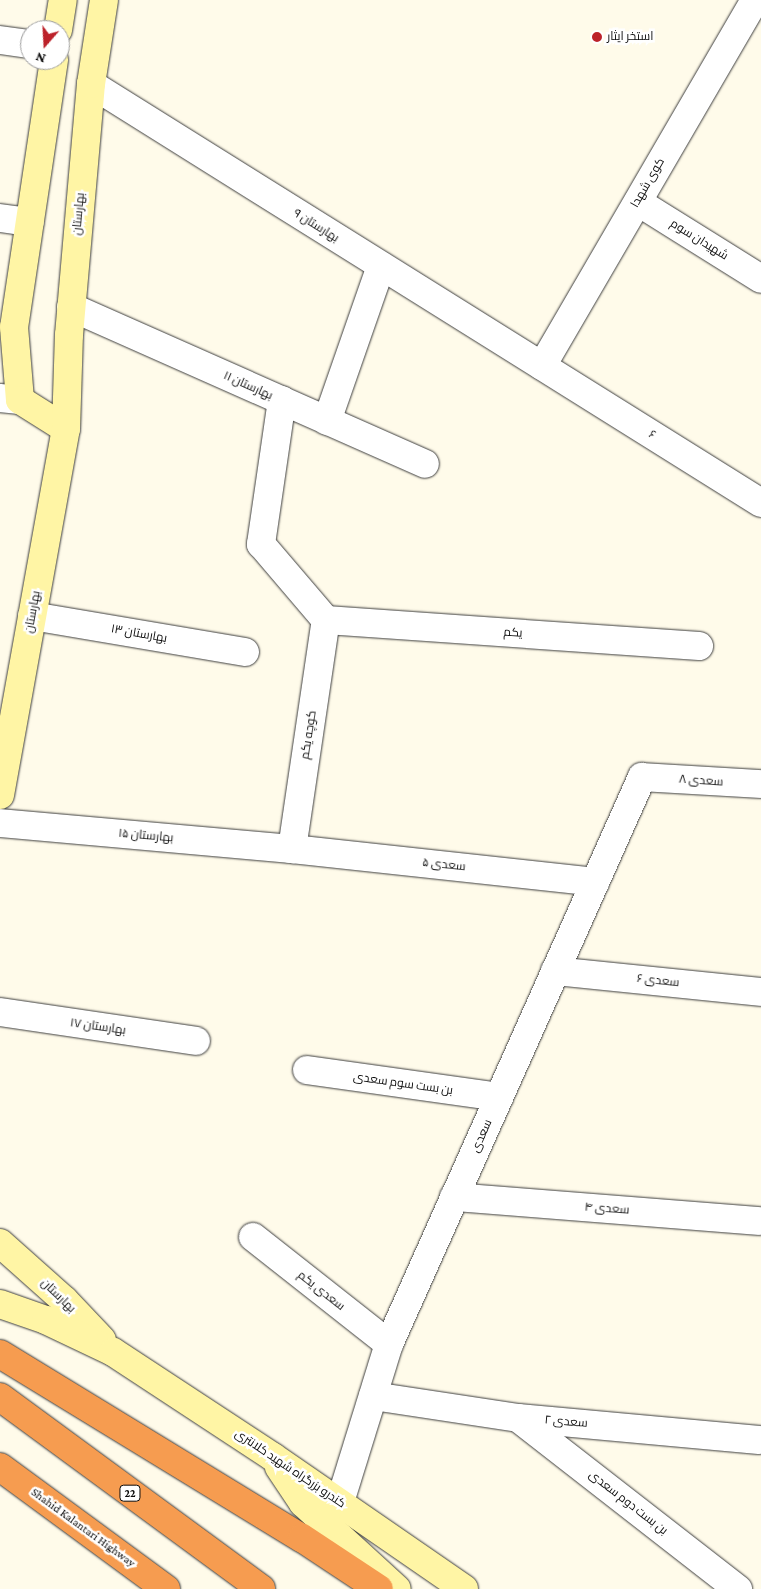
<!DOCTYPE html>
<meta charset="utf-8">
<style>
body{margin:0}
#map{position:relative;width:761px;height:1589px;overflow:hidden;background:#fffbea;font-family:"Crimson Pro",Cairo,serif}
div>[style]{position:absolute}
.roads{filter:drop-shadow(0 0 1px #3e3e3e) drop-shadow(0 0 1px #3e3e3e)}
.street>*{height:28px;margin:-14px;padding:0 14px;transform-origin:14px;border-radius:14px;background:#fff}
.secondary>*{height:28px;margin:-14px;padding:0 14px;transform-origin:14px;border-radius:14px;background:#fff5a5}
.highway>*{height:28px;margin:-14px;padding:0 14px;transform-origin:14px;border-radius:14px;background:#f69c50}
.dots>*{width:14px;height:14px;translate:-50% -50%;box-sizing:border-box;border:2px solid #fff;border-radius:50%}
span{translate:-50% -50%;white-space:nowrap;text-align:center;line-height:1.15;-webkit-text-stroke:5px #fff;paint-order:stroke}
.shield-label span{padding:1px 4px;background:#fff;border:1px solid;border-radius:4px;-webkit-text-stroke-width:0}
.shield-label{font-size:11px;color:#0b0b0b;font-weight:700}
.poi-label{font-size:12px;color:#0b0b0b}
.left{translate:0 -50%;text-align:left}
.street-label{font-size:12px;color:#0b0b0b}
.north{position:absolute;left:20px;top:20px;width:50px;height:50px;box-sizing:border-box;background:#fff;border:1px solid #9d9d9d;border-radius:50%;rotate:199deg;font-size:14px;font-weight:700;line-height:20px;text-align:center;color:#0b0b0b}
.north::after{content:'';display:block;margin:auto;width:18px;height:22px;background:#bc222a;clip-path:polygon(50% 0,100% 100%,50% 72%,0 100%)}
</style>
<div id="map">
<div class="roads">
<div class="street">
<i style="left:0;top:40px;width:30px;rotate:8deg"></i>
<i style="left:91px;top:84px;width:790px;rotate:32.02deg"></i>
<i style="left:638px;top:202px;width:145px;rotate:32deg"></i>
<i style="left:0;top:218px;width:30px;rotate:8deg"></i>
<i style="left:71px;top:307px;width:387px;rotate:23.9deg"></i>
<i style="left:542px;top:366px;width:423px;rotate:-59.8deg"></i>
<i style="left:0;top:398px;width:20px;rotate:6deg"></i>
<i style="left:282px;top:400px;width:146px;rotate:98.3deg"></i>
<i style="left:261px;top:544px;width:100px;rotate:49.5deg"></i>
<i style="left:327px;top:421px;width:164px;rotate:-70.8deg"></i>
<i style="left:32px;top:616px;width:216px;rotate:9.6deg"></i>
<i style="left:326px;top:620px;width:374px;rotate:4deg"></i>
<i style="left:0;top:823px;width:293px;rotate:5.1deg"></i>
<i style="left:292px;top:849px;width:305px;rotate:6.2deg"></i>
<i style="left:292px;top:849px;width:232px;rotate:-81.6deg"></i>
<i style="left:555px;top:971px;width:207px;rotate:5.8deg"></i>
<i style="left:0;top:1012px;width:198px;rotate:8.4deg"></i>
<i style="left:307px;top:1070px;width:194px;rotate:8deg"></i>
<i style="left:454px;top:1197px;width:306px;rotate:4.5deg"></i>
<i style="left:253px;top:1237px;width:173px;rotate:38.2deg"></i>
<i style="left:373px;top:1396px;width:147px;rotate:8.6deg"></i>
<i style="left:518px;top:1418px;width:242px;rotate:5.2deg"></i>
<i style="left:518px;top:1418px;width:279px;rotate:37.9deg"></i>
<i style="left:340px;top:1502px;width:165px;rotate:-72.8deg"></i>
<i style="left:389px;top:1344px;width:621px;rotate:-65.95deg"></i>
<i style="left:642px;top:777px;width:119px;rotate:3.4deg"></i>
</div>
<div class="secondary">
<i style="left:58px;top:30px;width:30px;rotate:-81deg"></i>
<i style="left:54px;top:60px;width:270px;rotate:98.5deg"></i>
<i style="left:14px;top:327px;width:73px;rotate:85.3deg"></i>
<i style="left:20px;top:400px;width:54px;rotate:32.2deg"></i>
<i style="left:0;top:795px;width:372px;rotate:-79.8deg"></i>
<i style="left:66px;top:429px;width:94px;rotate:-88.2deg"></i>
<i style="left:69px;top:335px;width:252px;rotate:-85deg"></i>
<i style="left:91px;top:84px;width:85px;rotate:-81.2deg"></i>
<i style="left:0;top:1243px;width:86px;rotate:41.7deg"></i>
<i style="left:64px;top:1300px;width:55px;rotate:46.5deg"></i>
<i style="left:0;top:1304px;width:49px;rotate:19.2deg"></i>
<i style="left:46px;top:1320px;width:74px;rotate:25.5deg"></i>
<i style="left:113px;top:1352px;width:191px;rotate:33.3deg"></i>
<i style="left:273px;top:1457px;width:232px;rotate:34.6deg"></i>
<i style="left:279px;top:1467px;width:43px;rotate:56.3deg"></i>
<i style="left:303px;top:1503px;width:127px;rotate:42.5deg"></i>
</div>
<div class="highway">
<i style="left:0;top:1354px;width:354px;rotate:31.4deg"></i>
<i style="left:302px;top:1538px;width:92px;rotate:33.5deg"></i>
<i style="left:0;top:1397px;width:324px;rotate:36.3deg"></i>
<i style="left:0;top:1467px;width:206px;rotate:36.3deg"></i>
</div>
</div>
<div class="dots">
<i style="left:597px;top:37px;background:#bc222a"></i>
</div>
<div class="shield-label">
<span style="left:130px;top:1493px">22</span>
</div>
<div class="poi-label">
<span class="left" style="left:607px;top:37px">استخر ایثار</span>
</div>
<div class="street-label">
<span style="left:648px;top:183px;rotate:-60deg">کوی شهدا</span>
<span style="left:79px;top:214px;rotate:-85deg">بهارستان</span>
<span style="left:316px;top:226px;rotate:32deg">۹ بهارستان</span>
<span style="left:699px;top:240px;rotate:32deg">شهیدان سوم</span>
<span style="left:248px;top:386px;rotate:24deg">۱۱ بهارستان</span>
<span style="left:652px;top:435px;rotate:32deg">۶</span>
<span style="left:33px;top:612px;rotate:-80deg">بهارستان</span>
<span style="left:513px;top:633px;rotate:4deg">یکم</span>
<span style="left:139px;top:634px;rotate:10deg">۱۳ بهارستان</span>
<span style="left:309px;top:735px;rotate:-81deg">کوچه یکم</span>
<span style="left:701px;top:781px;rotate:4deg">سعدی ۸</span>
<span style="left:146px;top:836px;rotate:5deg">۱۵ بهارستان</span>
<span style="left:444px;top:865px;rotate:6deg">سعدی ۵</span>
<span style="left:658px;top:981px;rotate:6deg">سعدی ۶</span>
<span style="left:98px;top:1027px;rotate:8deg">۱۷ بهارستان</span>
<span style="left:403px;top:1084px;rotate:8deg">بن بست سوم سعدی</span>
<span style="left:482px;top:1136px;rotate:-66deg">سعدی</span>
<span style="left:607px;top:1209px;rotate:4deg">سعدی ۴</span>
<span style="left:321px;top:1291px;rotate:38deg">سعدی یکم</span>
<span style="left:58px;top:1296px;rotate:44deg">بهارستان</span>
<span style="left:566px;top:1422px;rotate:5deg">سعدی ۲</span>
<span style="left:290px;top:1469px;rotate:34deg">کندرو بزرگراه شهید کلانتری</span>
<span style="left:628px;top:1503px;rotate:38deg">بن بست دوم سعدی</span>
<span style="left:83px;top:1528px;rotate:36deg">Shahid Kalantari Highway</span>
</div>
<div class="north">N</div>
</div>
